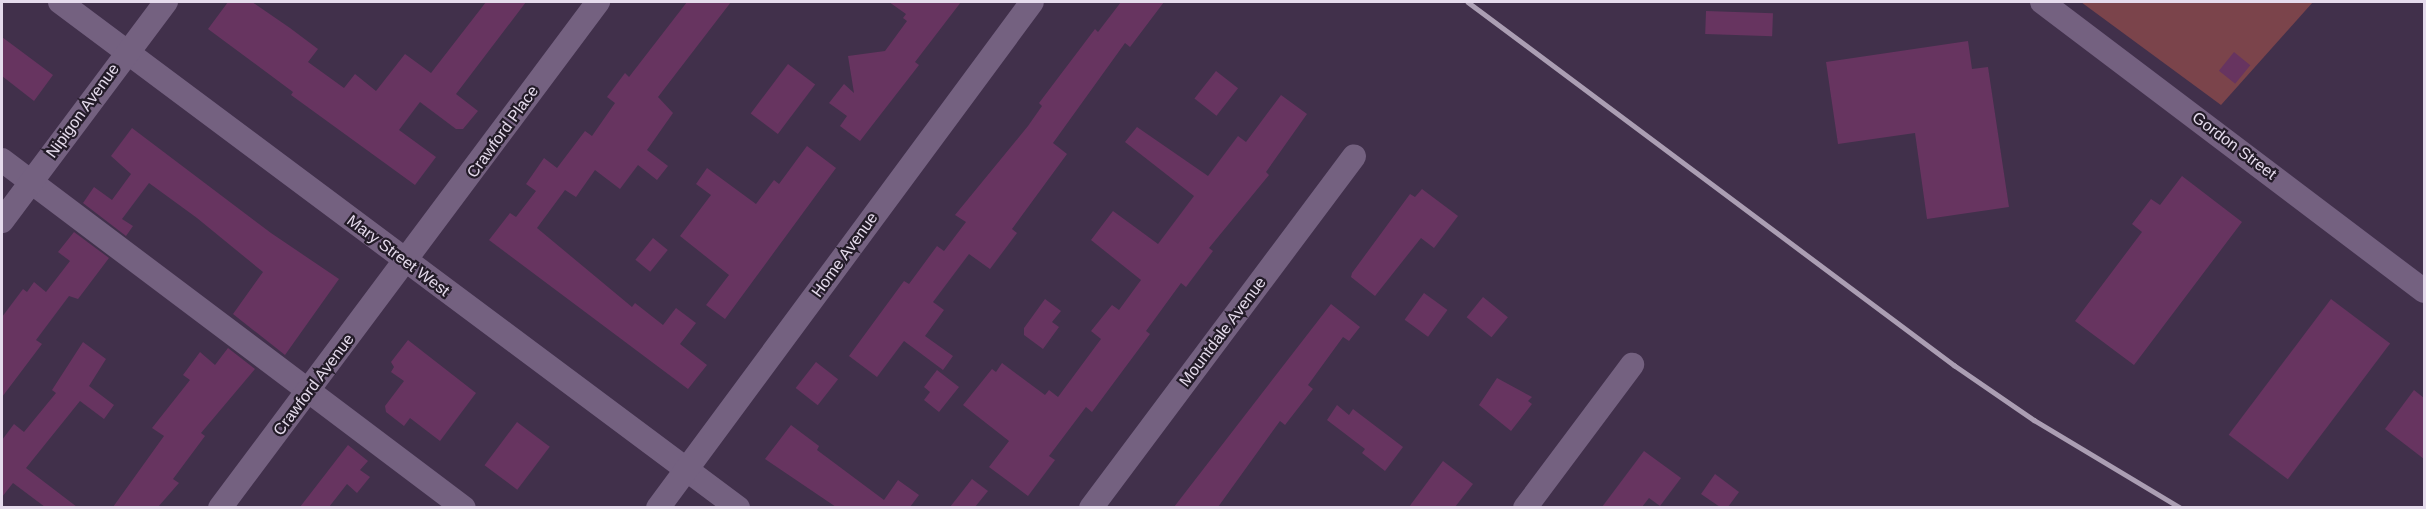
<!DOCTYPE html>
<style>
body{margin:0}
#map{position:relative;width:2426px;height:509px;overflow:hidden;background:#41304b;font-family:Arial,sans-serif}
div>[style]{position:absolute}
.green>*{inset:0;background:#7b444b}
.building>*{inset:0;background:#673460;transform-origin:0 0}
.minor>*{height:24px;margin:-12px;padding:0 12px;transform-origin:12px;border-radius:12px;background:#746180}
.rail>*{height:4.5px;margin:-2.25px;padding:0 2.25px;transform-origin:2.25px;border-radius:2.25px;background:#ab9eb3}
span{translate:-50% -50%;white-space:nowrap;text-align:center;line-height:1.15;-webkit-text-stroke:4.5px #231b28;paint-order:stroke}
.street-label{font-size:16px;color:#e5dbec}
.frame{position:absolute;inset:0;border:3px solid #e5dbec;pointer-events:none}
</style>
<div id="map">
<div class="green">
<i style="clip-path:polygon(2081px 2px,2313px 2px,2221px 105px)"></i>
</div>
<div class="building">
<i style="clip-path:polygon(228px 2px,252px 2px,290px 28px,318px 49px,308px 62px,344px 88px,355px 74px,376px 91px,405px 54px,431px 73px,486px 2px,526px 2px,456px 94px,478px 111px,463px 129px,456px 129px,420px 102px,399px 130px,436px 157px,415px 185px,291px 95px,293px 92px,208px 29px)"></i>
<i style="clip-path:polygon(687px 2px,731px 2px,658px 97px,673px 113px,647px 150px,668px 166px,657px 180px,638px 165px,620px 189px,595px 170px,576px 197px,565px 190px,537px 228px,632px 307px,635px 303px,663px 325px,676px 308px,696px 323px,680px 344px,707px 365px,688px 389px,489px 240px,510px 213px,516px 217px,536px 191px,526px 184px,544px 158px,557px 168px,585px 131px,592px 136px,615px 103px,607px 97px,625px 73px,629px 77px)"></i>
<i style="clip-path:polygon(889px 2px,961px 2px,915px 62px,919px 65px,860px 141px,840px 126px,847px 116px,829px 103px,844px 84px,854px 93px,848px 56px,885px 51px,907px 21px,903px 18px,906px 14px)"></i>
<i style="clip-path:polygon(1121px 2px,1164px 2px,1130px 47px,1125px 43px,1053px 143px,1067px 154px,1012px 229px,1017px 233px,990px 269px,969px 254px,933px 302px,944px 310px,925px 336px,953px 356px,943px 370px,904px 341px,877px 377px,849px 356px,904px 281px,909px 284px,937px 246px,944px 251px,966px 222px,955px 215px,1028px 126px,1042px 106px,1039px 103px,1095px 29px,1098px 32px)"></i>
<i style="left:1706px;top:11px;width:67px;height:23px;rotate:2deg"></i>
<i style="clip-path:polygon(2px 37px,53px 75px,34px 101px,2px 76px)"></i>
<i style="clip-path:polygon(1968px 41px,1972px 69px,1988px 67px,2009px 207px,1927px 219px,1915px 133px,1838px 144px,1826px 62px)"></i>
<i style="left:2234px;top:52px;width:21px;height:24px;rotate:39deg"></i>
<i style="left:788px;top:64px;width:34px;height:62px;rotate:37deg"></i>
<i style="left:1216px;top:71px;width:28px;height:35px;rotate:38deg"></i>
<i style="clip-path:polygon(1281px 95px,1307px 114px,1266px 172px,1269px 175px,1209px 248px,1213px 251px,1186px 287px,1181px 283px,1146px 331px,1150px 334px,1092px 412px,1086px 407px,1049px 456px,1055px 460px,1028px 496px,989px 467px,1009px 441px,963px 405px,992px 369px,996px 372px,1002px 363px,1045px 395px,1049px 390px,1058px 397px,1101px 339px,1091px 331px,1112px 305px,1119px 310px,1141px 280px,1091px 240px,1113px 211px,1158px 244px,1194px 196px,1125px 142px,1137px 127px,1208px 176px,1238px 136px,1246px 142px)"></i>
<i style="clip-path:polygon(132px 128px,271px 233px,339px 279px,285px 355px,233px 314px,263px 272px,197px 218px,149px 183px,122px 219px,133px 226px,126px 236px,83px 203px,94px 187px,112px 200px,131px 174px,111px 156px)"></i>
<i style="clip-path:polygon(807px 146px,836px 168px,725px 319px,706px 305px,729px 275px,680px 236px,711px 195px,696px 184px,707px 168px,756px 204px,774px 180px,779px 184px)"></i>
<i style="clip-path:polygon(2182px 176px,2242px 222px,2134px 365px,2075px 321px,2142px 232px,2132px 224px,2151px 199px,2160px 205px)"></i>
<i style="clip-path:polygon(1422px 189px,1458px 216px,1434px 248px,1421px 238px,1375px 296px,1351px 277px,1352px 273px,1410px 194px,1415px 197px)"></i>
<i style="clip-path:polygon(74px 232px,109px 258px,78px 299px,69px 296px,36px 340px,42px 344px,2px 397px,2px 317px,23px 289px,27px 292px,34px 282px,46px 292px,70px 261px,58px 252px)"></i>
<i style="left:653px;top:238px;width:19px;height:28px;rotate:39deg"></i>
<i style="left:1424px;top:293px;width:29px;height:33px;rotate:36deg"></i>
<i style="left:1483px;top:297px;width:32px;height:26px;rotate:39deg"></i>
<i style="clip-path:polygon(1045px 299px,1061px 311px,1052px 322px,1059px 327px,1043px 349px,1024px 335px,1024px 328px)"></i>
<i style="left:2331px;top:299px;width:74px;height:170px;rotate:37deg"></i>
<i style="clip-path:polygon(1331px 304px,1360px 327px,1349px 341px,1343px 337px,1308px 385px,1313px 389px,1285px 425px,1280px 421px,1218px 507px,1174px 507px)"></i>
<i style="clip-path:polygon(408px 340px,476px 393px,440px 441px,410px 418px,404px 426px,386px 412px,385px 406px,404px 381px,391px 372px,394px 367px,391px 362px)"></i>
<i style="clip-path:polygon(83px 342px,106px 359px,89px 386px,114px 405px,104px 419px,80px 401px,26px 468px,77px 507px,45px 507px,13px 483px,2px 497px,2px 440px,14px 424px,24px 432px,56px 393px,52px 390px)"></i>
<i style="clip-path:polygon(228px 348px,255px 369px,201px 433px,205px 436px,173px 479px,179px 483px,158px 507px,113px 507px,164px 436px,152px 428px,190px 380px,183px 375px,200px 352px,215px 365px)"></i>
<i style="left:816px;top:362px;width:28px;height:33px;rotate:38deg"></i>
<i style="clip-path:polygon(937px 370px,959px 387px,939px 412px,924px 400px,930px 392px,924px 387px)"></i>
<i style="clip-path:polygon(1497px 378px,1532px 397px,1528px 401px,1532px 404px,1511px 431px,1479px 405px)"></i>
<i style="clip-path:polygon(2414px 390px,2424px 398px,2424px 459px,2385px 429px)"></i>
<i style="clip-path:polygon(1337px 405px,1349px 415px,1353px 409px,1403px 447px,1385px 471px,1362px 453px,1365px 449px,1327px 420px)"></i>
<i style="left:517px;top:422px;width:41px;height:54px;rotate:37deg"></i>
<i style="clip-path:polygon(791px 425px,819px 446px,817px 450px,884px 500px,898px 480px,919px 495px,910px 507px,836px 507px,765px 459px)"></i>
<i style="clip-path:polygon(348px 445px,368px 461px,360px 470px,370px 477px,357px 493px,347px 484px,329px 507px,300px 507px)"></i>
<i style="clip-path:polygon(1644px 451px,1681px 478px,1660px 506px,1649px 498px,1642px 507px,1602px 507px)"></i>
<i style="clip-path:polygon(1443px 461px,1473px 484px,1455px 507px,1409px 507px)"></i>
<i style="clip-path:polygon(1715px 474px,1739px 492px,1728px 507px,1720px 507px,1701px 494px)"></i>
<i style="clip-path:polygon(972px 479px,988px 491px,975px 507px,950px 507px)"></i>
</div>
<div class="minor">
<i style="left:60px;top:2px;width:846px;rotate:36.73deg"></i>
<i style="left:2042px;top:2px;width:479px;rotate:37.1deg"></i>
<i style="left:2px;top:160px;width:578px;rotate:36.99deg"></i>
<i style="left:2px;top:221px;width:274px;rotate:-53.2deg"></i>
<i style="left:220px;top:508px;width:632px;rotate:-53.24deg"></i>
<i style="left:658px;top:508px;width:629px;rotate:-53.53deg"></i>
<i style="left:1091px;top:508px;width:439px;rotate:-53.2deg"></i>
<i style="left:1525px;top:508px;width:179px;rotate:-53.2deg"></i>
</div>
<div class="rail">
<i style="left:1468px;top:2px;width:607px;rotate:36.76deg"></i>
<i style="left:1954px;top:365px;width:97px;rotate:34.5deg"></i>
<i style="left:2034px;top:420px;width:171px;rotate:30.9deg"></i>
</div>
<div class="street-label">
<span style="left:83px;top:111px;rotate:-54deg">Nipigon Avenue</span>
<span style="left:503px;top:132px;rotate:-54deg">Crawford Place</span>
<span style="left:2234px;top:146px;rotate:37deg">Gordon Street</span>
<span style="left:845px;top:255px;rotate:-54deg">Home Avenue</span>
<span style="left:398px;top:256px;rotate:37deg">Mary Street West</span>
<span style="left:1223px;top:332px;rotate:-53deg">Mountdale Avenue</span>
<span style="left:314px;top:385px;rotate:-53deg">Crawford Avenue</span>
</div>
<div class="frame"></div>
</div>
